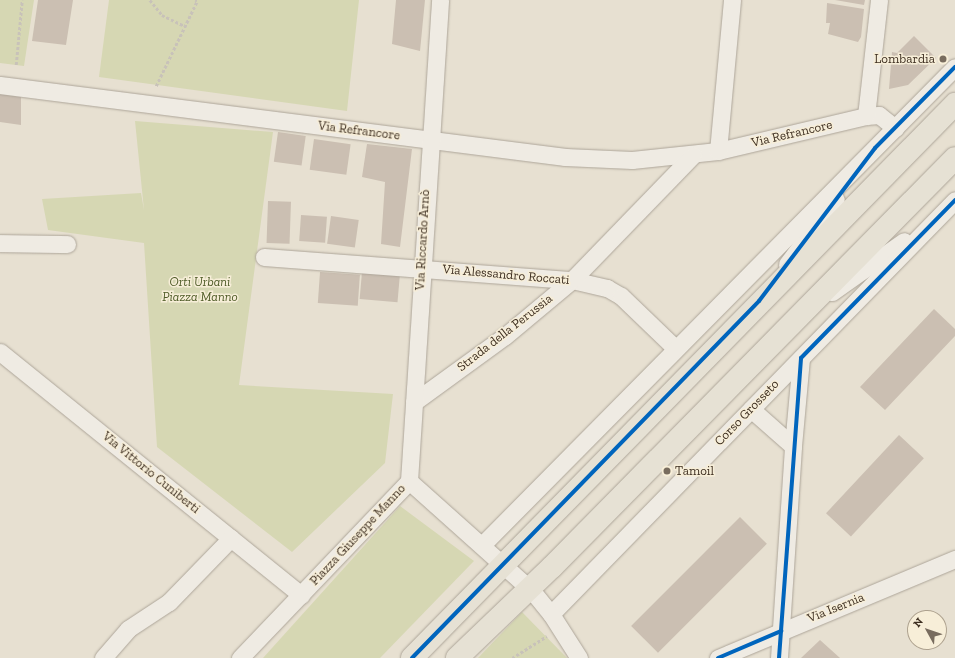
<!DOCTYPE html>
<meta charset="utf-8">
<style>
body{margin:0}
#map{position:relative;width:955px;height:658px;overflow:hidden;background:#e7e0d1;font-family:"Zilla Slab",serif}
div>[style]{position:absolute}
.green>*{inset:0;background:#d6d7b3}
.building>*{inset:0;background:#cbbfb2;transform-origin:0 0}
.path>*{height:2.5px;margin-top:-1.25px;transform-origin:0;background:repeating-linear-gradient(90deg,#c8c2b9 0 3px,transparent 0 5px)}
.roads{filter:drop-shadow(0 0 1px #ada599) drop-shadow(0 0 1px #ada599)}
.minor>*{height:17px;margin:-8.5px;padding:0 8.5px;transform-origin:8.5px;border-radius:8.5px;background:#efebe3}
.major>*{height:22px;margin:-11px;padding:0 11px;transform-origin:11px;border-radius:11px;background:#e6e1d4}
.bus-1>*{height:4px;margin:-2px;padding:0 2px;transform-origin:2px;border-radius:2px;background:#0065bd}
.dots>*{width:11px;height:11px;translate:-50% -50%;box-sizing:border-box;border:2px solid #f7eed8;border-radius:50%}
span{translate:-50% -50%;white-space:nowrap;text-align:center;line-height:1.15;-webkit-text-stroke:3px #f7eed8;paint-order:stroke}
.poi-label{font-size:13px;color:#3d2e20}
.right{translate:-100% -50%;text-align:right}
.left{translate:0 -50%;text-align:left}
.street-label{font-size:13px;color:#3d2e20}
.park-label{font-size:13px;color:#4d5a26;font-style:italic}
.north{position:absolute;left:907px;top:610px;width:40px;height:40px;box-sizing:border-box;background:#f7eed8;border:1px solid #ada18e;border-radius:50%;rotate:310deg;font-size:11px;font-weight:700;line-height:16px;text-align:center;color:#3d2e20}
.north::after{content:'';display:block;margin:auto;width:14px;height:18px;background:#786c5e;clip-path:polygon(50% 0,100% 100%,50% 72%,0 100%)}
</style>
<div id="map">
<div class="green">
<i style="clip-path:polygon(0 0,34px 0,24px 66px,0 63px)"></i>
<i style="clip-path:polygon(109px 0,359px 0,347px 111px,99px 77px)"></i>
<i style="clip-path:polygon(135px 121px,273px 132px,239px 385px,393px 394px,385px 463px,292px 552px,157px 447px,144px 243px,48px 230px,42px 199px,141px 193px,144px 210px)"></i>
<i style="clip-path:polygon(400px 506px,474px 561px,380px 658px,263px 658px)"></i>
<i style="clip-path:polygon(522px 612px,567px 658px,478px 658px)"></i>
</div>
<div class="building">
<i style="clip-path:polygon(38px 0,73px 0,66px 45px,32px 41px)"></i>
<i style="clip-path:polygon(396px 0,425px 0,420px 51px,392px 44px)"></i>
<i style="clip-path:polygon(835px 0,865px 0,864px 5px)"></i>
<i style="clip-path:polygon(827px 3px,864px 9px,861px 37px,858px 42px,828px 34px,830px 23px,826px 23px)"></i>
<i style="clip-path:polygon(914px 36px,936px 58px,908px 85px,889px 89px,892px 52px,897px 53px)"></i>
<i style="clip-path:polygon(0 94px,21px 97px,21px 125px,0 122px)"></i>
<i style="left:278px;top:132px;width:28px;height:30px;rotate:8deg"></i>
<i style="left:314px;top:139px;width:37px;height:31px;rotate:8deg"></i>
<i style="clip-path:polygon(367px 144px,412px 149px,400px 247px,381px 244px,385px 182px,362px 177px)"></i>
<i style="left:268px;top:201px;width:23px;height:42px;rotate:2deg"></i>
<i style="left:301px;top:215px;width:26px;height:26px;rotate:4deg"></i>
<i style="left:331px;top:216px;width:28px;height:28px;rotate:8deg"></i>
<i style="left:320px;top:272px;width:40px;height:31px;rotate:4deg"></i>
<i style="left:362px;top:272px;width:38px;height:27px;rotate:5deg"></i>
<i style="clip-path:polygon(934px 309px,955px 329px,955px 336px,885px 410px,860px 387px)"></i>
<i style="left:899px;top:435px;width:34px;height:107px;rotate:43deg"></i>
<i style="left:740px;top:517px;width:38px;height:154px;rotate:45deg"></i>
<i style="clip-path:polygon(820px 640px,840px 658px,801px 658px)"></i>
</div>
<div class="path">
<i style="left:150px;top:0;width:19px;rotate:51deg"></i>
<i style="left:162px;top:15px;width:25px;rotate:26deg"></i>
<i style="left:16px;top:65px;width:65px;rotate:-84.7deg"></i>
<i style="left:156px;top:86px;width:94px;rotate:-64.2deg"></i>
<i style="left:197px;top:1px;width:2px;rotate:-153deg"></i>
<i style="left:512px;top:658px;width:41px;rotate:-32.2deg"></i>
</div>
<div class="roads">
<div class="minor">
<i style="left:0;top:85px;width:570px;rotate:7.26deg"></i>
<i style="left:565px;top:157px;width:67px;rotate:2.6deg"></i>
<i style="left:632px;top:160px;width:86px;rotate:-6deg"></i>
<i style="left:718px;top:151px;width:152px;rotate:-13.3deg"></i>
<i style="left:866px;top:116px;width:13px;rotate:-4deg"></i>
<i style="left:879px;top:115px;width:21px;rotate:39deg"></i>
<i style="left:866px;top:116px;width:117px;rotate:-83.6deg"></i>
<i style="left:718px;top:151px;width:152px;rotate:-84.7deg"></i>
<i style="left:0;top:243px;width:67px;rotate:0.9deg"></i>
<i style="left:264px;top:257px;width:309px;rotate:4.3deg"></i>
<i style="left:572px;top:280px;width:36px;rotate:13deg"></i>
<i style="left:607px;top:288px;width:16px;rotate:30deg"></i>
<i style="left:621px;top:296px;width:75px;rotate:43.9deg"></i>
<i style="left:787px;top:264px;width:81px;rotate:-53deg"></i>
<i style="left:832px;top:292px;width:88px;rotate:-35.3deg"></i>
<i style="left:0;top:352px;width:387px;rotate:38.9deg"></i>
<i style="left:414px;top:402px;width:112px;rotate:-36deg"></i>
<i style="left:505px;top:336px;width:87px;rotate:-39.9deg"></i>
<i style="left:572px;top:280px;width:174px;rotate:-45.9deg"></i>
<i style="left:751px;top:409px;width:56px;rotate:41.4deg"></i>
<i style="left:409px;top:481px;width:482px;rotate:-86.3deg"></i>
<i style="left:482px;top:545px;width:672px;rotate:-45.3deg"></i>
<i style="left:551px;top:614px;width:578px;rotate:-45.7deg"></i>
<i style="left:103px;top:658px;width:38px;rotate:-49deg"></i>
<i style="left:128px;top:629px;width:49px;rotate:-33.4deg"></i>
<i style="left:169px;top:602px;width:89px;rotate:-45.9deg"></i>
<i style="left:240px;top:658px;width:245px;rotate:-46.3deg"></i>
<i style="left:409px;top:481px;width:166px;rotate:41.8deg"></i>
<i style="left:533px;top:592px;width:28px;rotate:51deg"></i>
<i style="left:551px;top:614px;width:52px;rotate:57.5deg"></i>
<i style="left:718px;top:658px;width:257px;rotate:-22.7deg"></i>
<i style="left:779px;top:658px;width:212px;rotate:-86.2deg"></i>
<i style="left:793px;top:446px;width:88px;rotate:-84.8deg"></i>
</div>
<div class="major">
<i style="left:412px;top:658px;width:776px;rotate:-45.57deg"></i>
<i style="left:457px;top:658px;width:132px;rotate:-43.8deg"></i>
<i style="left:552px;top:567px;width:574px;rotate:-45.42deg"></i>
</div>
</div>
<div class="bus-1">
<i style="left:412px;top:658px;width:498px;rotate:-45.8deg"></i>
<i style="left:759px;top:301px;width:192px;rotate:-52.8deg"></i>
<i style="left:875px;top:148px;width:114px;rotate:-45.4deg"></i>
<i style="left:718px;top:658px;width:69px;rotate:-23.2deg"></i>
<i style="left:779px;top:658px;width:301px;rotate:-85.8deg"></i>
<i style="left:801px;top:358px;width:221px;rotate:-45.7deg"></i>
</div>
<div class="dots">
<i style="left:943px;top:59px;background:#786c5e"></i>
<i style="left:667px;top:471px;background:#786c5e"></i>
</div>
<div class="poi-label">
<span class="right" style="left:935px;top:59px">Lombardia</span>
<span class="left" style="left:675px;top:471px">Tamoil</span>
</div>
<div class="street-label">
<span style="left:359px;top:131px;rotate:7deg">Via Refrancore</span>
<span style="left:792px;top:134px;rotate:-13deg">Via Refrancore</span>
<span style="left:423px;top:240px;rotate:-87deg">Via Riccardo Arnò</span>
<span style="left:506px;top:275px;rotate:5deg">Via Alessandro Roccati</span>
<span style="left:505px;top:333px;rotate:-38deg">Strada della Perussia</span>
<span style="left:747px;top:413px;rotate:-46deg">Corso Grosseto</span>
<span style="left:151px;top:473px;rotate:39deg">Via Vittorio Cuniberti</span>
<span style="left:358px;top:535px;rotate:-47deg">Piazza Giuseppe Manno</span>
<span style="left:836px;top:608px;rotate:-22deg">Via Isernia</span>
</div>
<div class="park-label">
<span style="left:200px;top:290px">Orti Urbani<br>Piazza Manno</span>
</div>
<div class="north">N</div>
</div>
